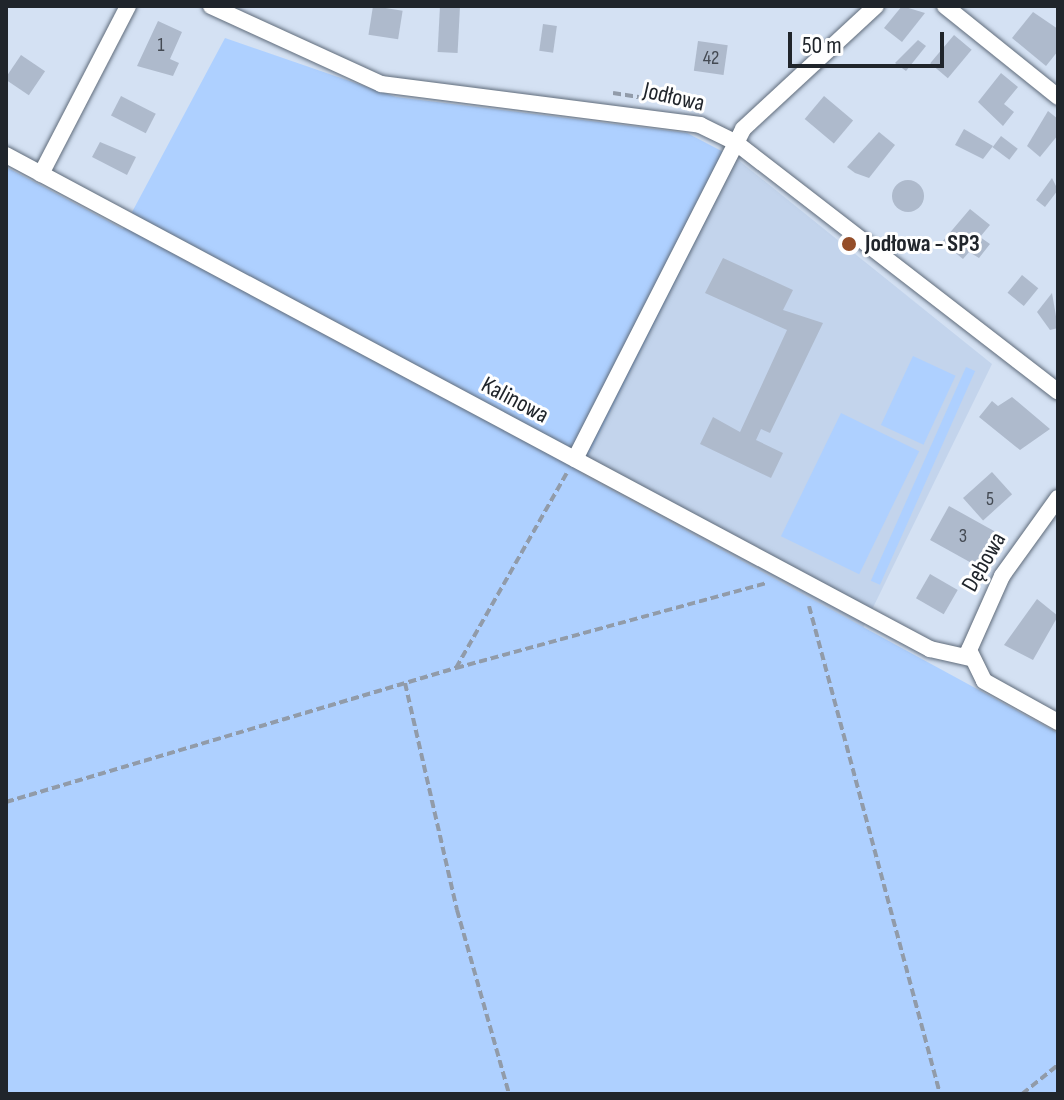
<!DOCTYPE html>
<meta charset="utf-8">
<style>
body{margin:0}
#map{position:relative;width:1064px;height:1100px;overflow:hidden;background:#d4e1f3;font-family:"Sofia Sans Condensed",sans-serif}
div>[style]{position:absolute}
.built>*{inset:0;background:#c3d4ec}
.green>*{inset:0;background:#aed0ff;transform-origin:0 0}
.building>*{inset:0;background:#aebacc;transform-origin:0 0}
.round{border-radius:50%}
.path>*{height:4px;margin-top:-2px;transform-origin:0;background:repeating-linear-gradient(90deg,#919ba9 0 8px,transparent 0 12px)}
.roads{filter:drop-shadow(0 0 2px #5f6b7a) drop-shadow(0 0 2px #5f6b7a)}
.minor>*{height:16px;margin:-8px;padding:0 8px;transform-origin:8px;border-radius:8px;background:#fff}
.dots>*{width:22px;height:22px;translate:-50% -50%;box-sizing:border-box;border:4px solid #fff;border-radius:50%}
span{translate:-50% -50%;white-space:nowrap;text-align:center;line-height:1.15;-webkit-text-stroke:6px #fff;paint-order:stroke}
.number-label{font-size:20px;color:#444a53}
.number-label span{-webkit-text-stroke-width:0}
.street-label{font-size:24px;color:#20252b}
.poi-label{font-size:24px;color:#20252b;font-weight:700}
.left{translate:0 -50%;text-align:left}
.frame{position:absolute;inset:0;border:8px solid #20252b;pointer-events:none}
.scale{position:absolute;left:788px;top:32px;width:156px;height:36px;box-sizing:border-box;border:4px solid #20252b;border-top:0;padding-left:10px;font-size:24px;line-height:28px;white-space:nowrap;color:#20252b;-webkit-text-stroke:6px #fff;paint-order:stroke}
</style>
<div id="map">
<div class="built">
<i style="clip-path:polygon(737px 159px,992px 364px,863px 628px,580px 473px)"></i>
</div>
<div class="green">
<i style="clip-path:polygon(225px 38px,396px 97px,687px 133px,737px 159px,580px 473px,1058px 733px,1058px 1094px,6px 1094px,6px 167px,123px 229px)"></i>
<i style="left:913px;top:356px;width:47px;height:76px;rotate:25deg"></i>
<i style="left:966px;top:367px;width:10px;height:234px;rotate:24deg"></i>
<i style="left:841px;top:413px;width:87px;height:137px;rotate:26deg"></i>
</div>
<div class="building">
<i style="left:373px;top:6px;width:30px;height:29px;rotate:9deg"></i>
<i style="left:440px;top:6px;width:20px;height:46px;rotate:3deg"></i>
<i style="clip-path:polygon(902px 6px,925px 13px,902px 42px,884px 28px)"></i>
<i style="clip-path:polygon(1033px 12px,1058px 29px,1058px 51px,1046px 66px,1012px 38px)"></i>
<i style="clip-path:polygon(158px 21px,182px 32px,170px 59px,179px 63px,173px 76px,137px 66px)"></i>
<i style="left:543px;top:24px;width:14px;height:27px;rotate:8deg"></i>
<i style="left:954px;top:35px;width:23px;height:37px;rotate:40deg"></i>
<i style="clip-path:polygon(918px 40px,926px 46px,906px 71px,895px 63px)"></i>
<i style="left:698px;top:41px;width:30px;height:30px;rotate:8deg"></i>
<i style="left:21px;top:55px;width:29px;height:29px;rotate:34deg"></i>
<i style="clip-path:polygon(1001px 73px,1018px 87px,1004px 104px,1014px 112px,1003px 126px,978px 102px)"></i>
<i style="left:121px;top:96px;width:39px;height:22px;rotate:27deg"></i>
<i style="left:824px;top:96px;width:38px;height:30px;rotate:40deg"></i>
<i style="clip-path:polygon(1048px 111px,1058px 119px,1058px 135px,1040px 157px,1027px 146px)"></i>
<i style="clip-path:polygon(964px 129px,993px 146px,983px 159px,955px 145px)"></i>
<i style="clip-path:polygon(879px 132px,895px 145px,869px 178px,855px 173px,847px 167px)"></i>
<i style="left:1001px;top:136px;width:21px;height:14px;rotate:37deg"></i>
<i style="clip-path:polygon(100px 142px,136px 157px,127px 175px,92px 157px)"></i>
<i style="clip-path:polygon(1052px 178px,1058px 190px,1045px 207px,1036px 200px)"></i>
<i class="round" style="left:892px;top:180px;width:32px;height:32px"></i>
<i style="clip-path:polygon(970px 209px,990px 225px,980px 237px,990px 244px,979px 258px,969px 252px,963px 259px,942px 242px)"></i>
<i style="clip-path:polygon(723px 258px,793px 290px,783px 310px,823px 323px,770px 433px,761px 429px,756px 440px,783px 453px,771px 478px,700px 444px,713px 417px,740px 432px,787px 330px,705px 293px)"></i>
<i style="left:1022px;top:275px;width:21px;height:23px;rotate:39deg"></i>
<i style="clip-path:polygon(1052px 293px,1058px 328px,1050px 330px,1037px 312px)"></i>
<i style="clip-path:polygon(1012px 397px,1050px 429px,1020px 450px,979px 417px,992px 401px,998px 406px)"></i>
<i style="left:992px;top:472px;width:30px;height:39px;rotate:48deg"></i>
<i style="left:949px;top:506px;width:52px;height:39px;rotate:29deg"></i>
<i style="left:930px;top:574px;width:32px;height:28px;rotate:30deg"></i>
<i style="clip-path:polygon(1037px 599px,1058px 616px,1033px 660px,1004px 645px)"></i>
</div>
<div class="path">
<i style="left:613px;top:93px;width:26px;rotate:9deg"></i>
<i style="left:809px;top:606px;width:505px;rotate:74.97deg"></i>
<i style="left:456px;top:668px;width:322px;rotate:-15.3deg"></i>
<i style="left:405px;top:683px;width:233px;rotate:77.1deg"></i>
<i style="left:457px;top:910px;width:191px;rotate:74.2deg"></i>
<i style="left:6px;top:802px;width:470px;rotate:-16.6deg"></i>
<i style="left:456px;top:668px;width:224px;rotate:-60.4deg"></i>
<i style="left:1022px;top:1094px;width:46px;rotate:-38.9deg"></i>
</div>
<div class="roads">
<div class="minor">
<i style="left:211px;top:6px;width:187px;rotate:24.6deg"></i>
<i style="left:381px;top:84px;width:322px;rotate:7.3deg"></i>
<i style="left:700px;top:125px;width:39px;rotate:26deg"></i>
<i style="left:735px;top:142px;width:408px;rotate:37.7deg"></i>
<i style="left:945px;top:6px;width:145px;rotate:38.8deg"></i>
<i style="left:6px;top:155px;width:1048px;rotate:28.13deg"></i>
<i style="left:930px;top:649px;width:41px;rotate:12.7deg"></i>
<i style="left:41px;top:174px;width:189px;rotate:-62.6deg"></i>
<i style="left:575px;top:459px;width:370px;rotate:-63deg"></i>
<i style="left:743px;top:129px;width:181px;rotate:-42.8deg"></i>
<i style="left:1058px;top:498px;width:96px;rotate:125.7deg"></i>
<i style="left:1002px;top:576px;width:81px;rotate:114deg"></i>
<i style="left:969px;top:650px;width:34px;rotate:64deg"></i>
<i style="left:984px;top:681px;width:85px;rotate:29deg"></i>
</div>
</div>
<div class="dots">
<i style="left:849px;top:244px;background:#954e29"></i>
</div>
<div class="number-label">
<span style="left:161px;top:45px">1</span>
<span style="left:711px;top:58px">42</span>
<span style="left:990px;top:499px">5</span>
<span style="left:963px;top:536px">3</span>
</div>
<div class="street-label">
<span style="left:674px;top:97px;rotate:13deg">Jodłowa</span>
<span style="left:515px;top:400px;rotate:28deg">Kalinowa</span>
<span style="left:984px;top:562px;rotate:-60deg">Dębowa</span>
</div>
<div class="poi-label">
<span class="left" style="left:865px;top:244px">Jodłowa - SP3</span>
</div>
<div class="frame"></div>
<div class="scale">50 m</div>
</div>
